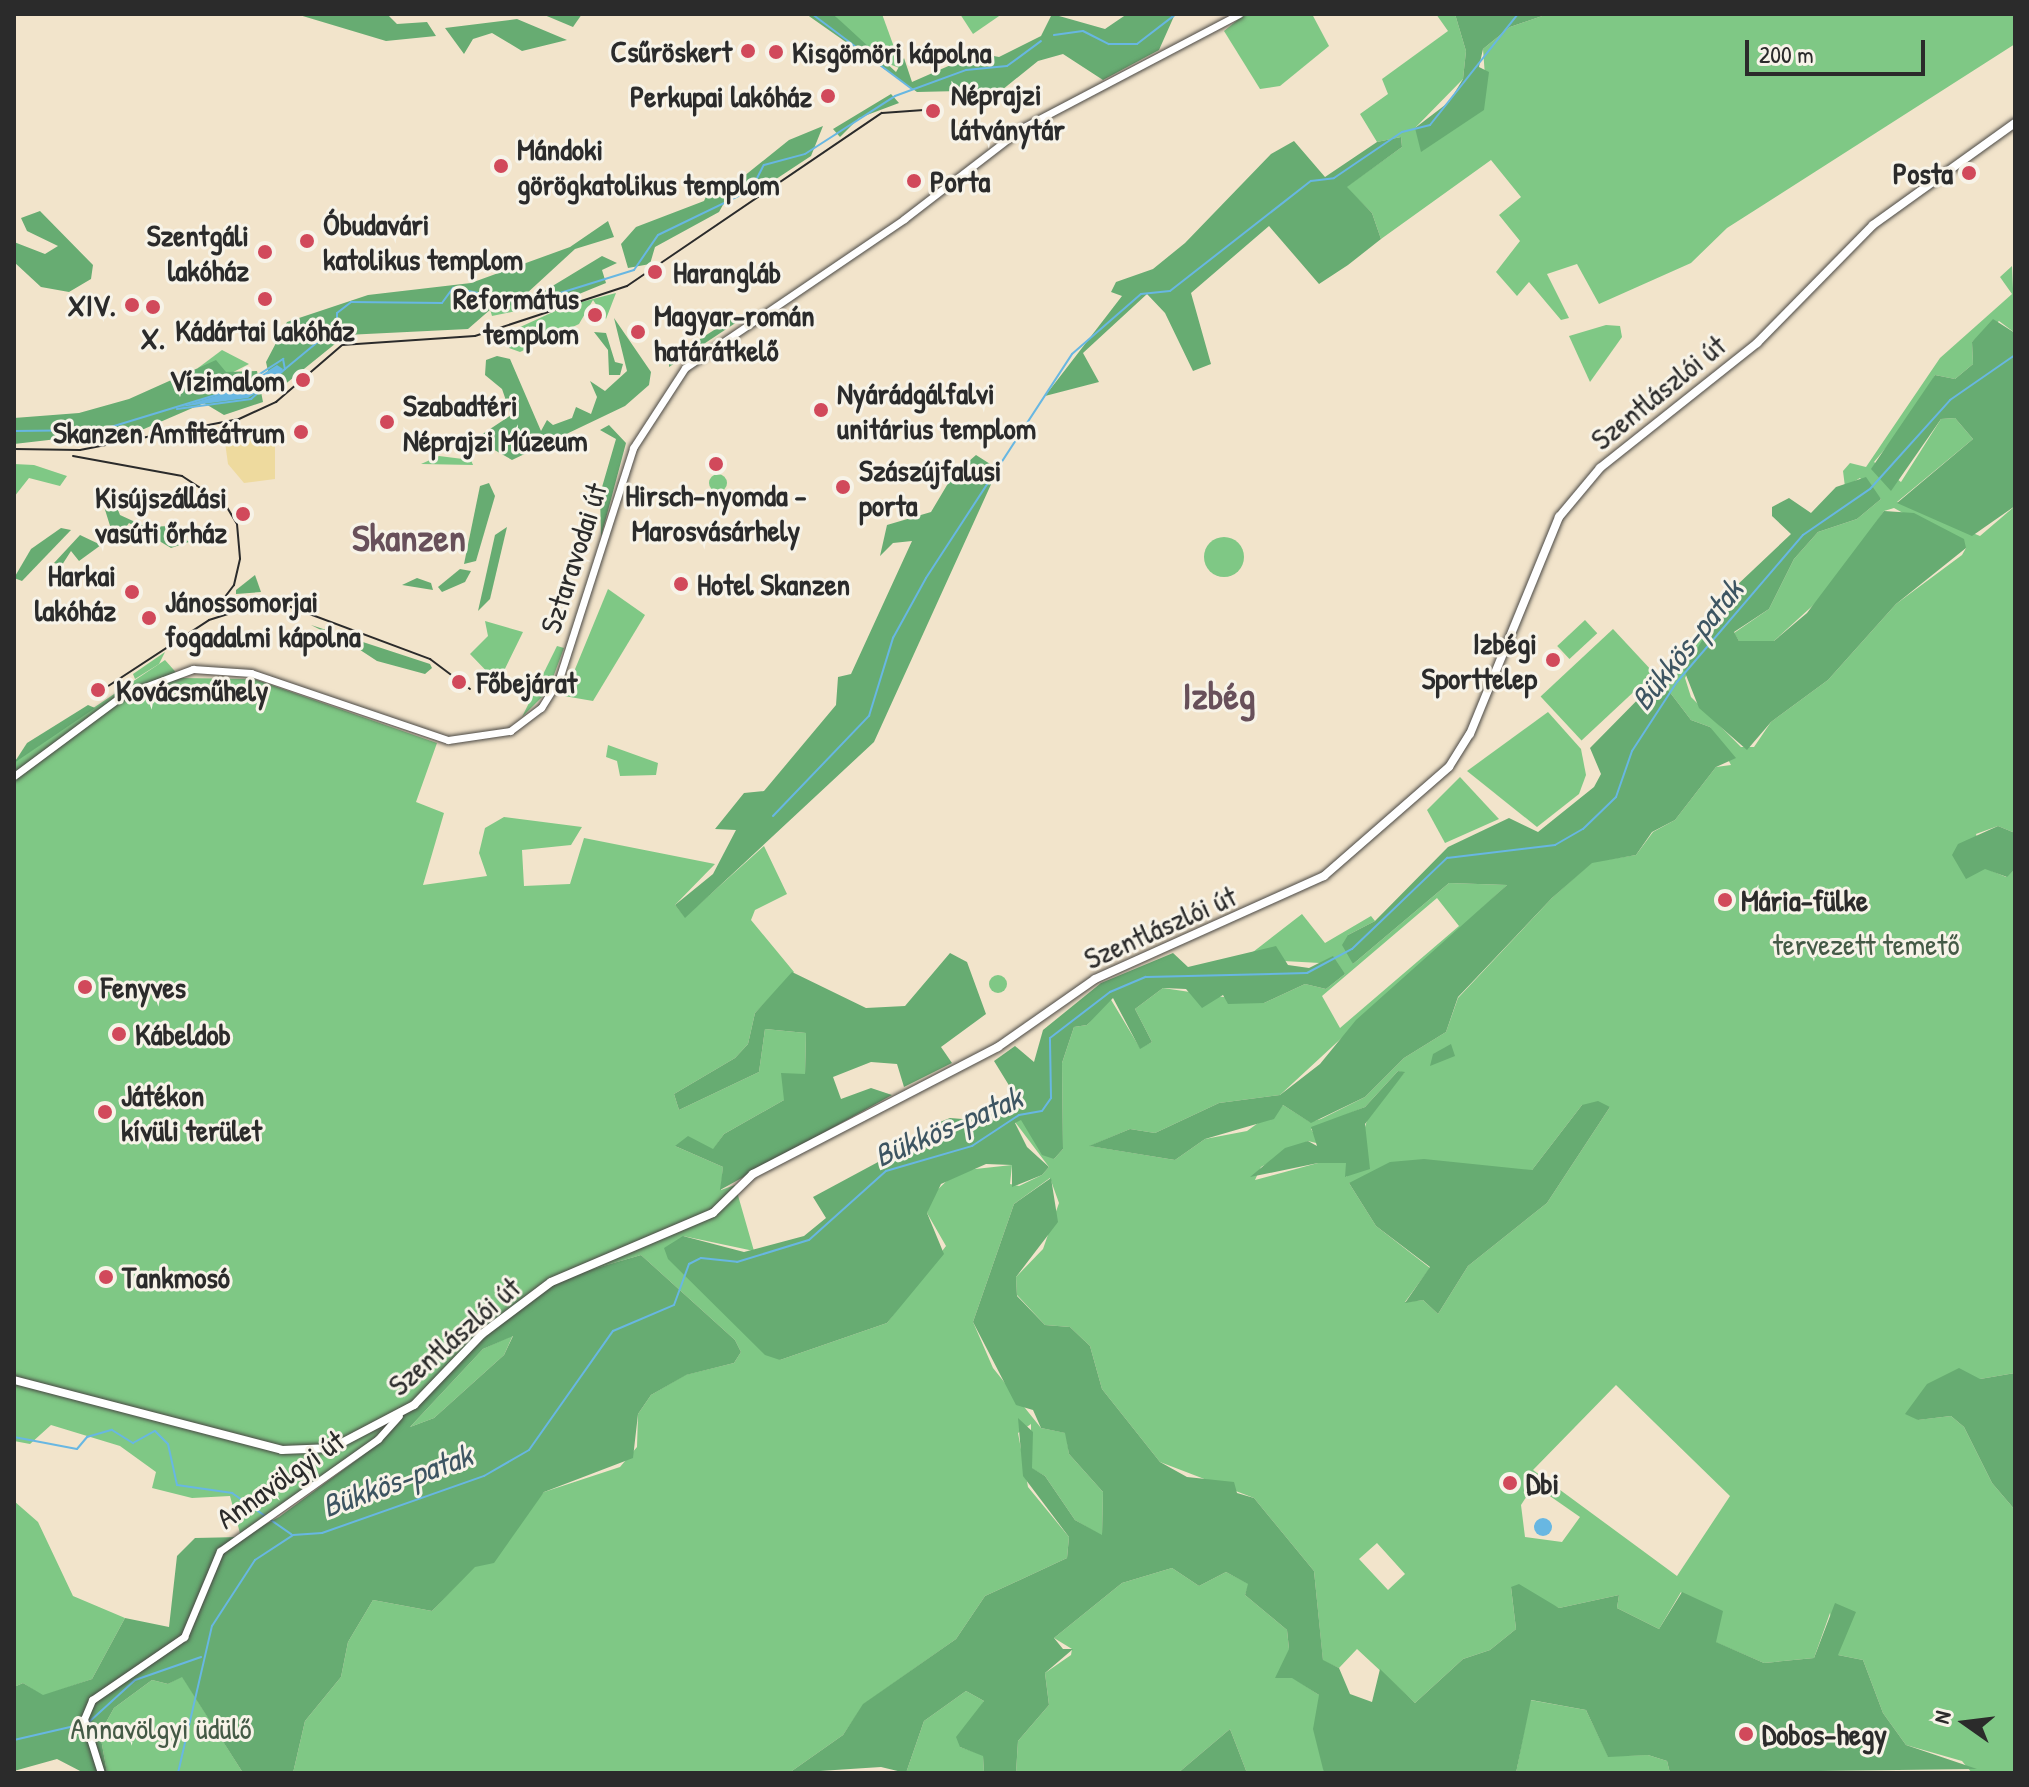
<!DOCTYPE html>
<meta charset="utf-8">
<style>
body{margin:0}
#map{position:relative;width:2029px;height:1787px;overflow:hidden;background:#f2e4cb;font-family:"Patrick Hand",sans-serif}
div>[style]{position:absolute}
.green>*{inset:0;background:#7fc885;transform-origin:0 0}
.round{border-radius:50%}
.forest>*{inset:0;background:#67ac72}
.sand>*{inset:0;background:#eeda9e}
.water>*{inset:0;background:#68b7e2}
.stream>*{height:2px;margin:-1px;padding:0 1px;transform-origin:1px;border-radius:1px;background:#68b7e2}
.roads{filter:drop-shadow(0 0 2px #494743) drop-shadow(0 0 2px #494743)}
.minor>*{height:7px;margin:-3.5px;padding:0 3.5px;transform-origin:3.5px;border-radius:3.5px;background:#fff}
.major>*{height:8px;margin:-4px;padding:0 4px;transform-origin:4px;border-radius:4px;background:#fff}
.tram>*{height:2px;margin:-1px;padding:0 1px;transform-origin:1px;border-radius:1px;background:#2b2b2b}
.dots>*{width:22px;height:22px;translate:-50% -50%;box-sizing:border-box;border:4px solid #f7f3e8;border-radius:50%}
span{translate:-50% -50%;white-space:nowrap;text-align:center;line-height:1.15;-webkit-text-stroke:6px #f7f3e8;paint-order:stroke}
.poi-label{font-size:30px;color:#2b2b2b;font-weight:700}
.right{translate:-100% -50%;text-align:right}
.left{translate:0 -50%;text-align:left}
.street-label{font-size:30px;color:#2b2b2b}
.park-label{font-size:30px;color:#445a46}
.water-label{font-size:32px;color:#3d5562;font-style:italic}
.district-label{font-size:38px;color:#68505a;font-weight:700}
.frame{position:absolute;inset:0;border:16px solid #2b2b2b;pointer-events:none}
.north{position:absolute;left:1925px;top:1683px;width:80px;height:80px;-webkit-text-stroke:6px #f7f3e8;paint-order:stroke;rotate:284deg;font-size:22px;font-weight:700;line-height:32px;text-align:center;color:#2b2b2b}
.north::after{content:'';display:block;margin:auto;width:28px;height:36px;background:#2b2b2b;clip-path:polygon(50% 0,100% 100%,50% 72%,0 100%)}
.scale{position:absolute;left:1745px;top:40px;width:180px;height:36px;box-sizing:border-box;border:4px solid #2b2b2b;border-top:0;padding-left:10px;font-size:24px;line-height:28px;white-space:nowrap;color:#2b2b2b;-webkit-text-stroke:6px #f7f3e8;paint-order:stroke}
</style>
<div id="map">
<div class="green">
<i style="clip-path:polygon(833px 14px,882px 14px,902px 69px,876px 59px)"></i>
<i style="clip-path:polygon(960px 14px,1002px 14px,973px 34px)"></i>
<i style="clip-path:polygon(1245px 14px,1312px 14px,1329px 46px,1280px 86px,1260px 89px,1224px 31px)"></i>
<i style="clip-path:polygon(1436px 14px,1455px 14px,1466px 51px,1463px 79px,1415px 128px,1486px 90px,1483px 49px,1510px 27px,1548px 14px,2015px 14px,2015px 44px,1727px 228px,1691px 263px,1599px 304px,1577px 264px,1547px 274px,1569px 318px,1561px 320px,1529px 282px,1517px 296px,1496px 272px,1520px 241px,1499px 215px,1521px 197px,1491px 160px,1381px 239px,1372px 213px,1346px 187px,1402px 147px,1401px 137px,1377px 142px,1360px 114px,1388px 94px,1382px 79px,1448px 31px)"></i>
<i style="clip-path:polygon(evenodd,2012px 266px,2015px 333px,1999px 321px,1972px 342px,1973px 364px,1955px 379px,1935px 375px,1915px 413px,1874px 462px,1901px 482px,1941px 419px,1955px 418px,1973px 439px,1897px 502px,1980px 536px,2015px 506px,2015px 833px,1998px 826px,1976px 834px,1985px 868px,2006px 877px,2015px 869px,2015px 1373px,1980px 1379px,1917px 1420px,1951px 1416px,1964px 1427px,1992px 1483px,2015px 1510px,2015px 1773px,1972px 1773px,1962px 1761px,1906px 1745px,1883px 1713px,1863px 1660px,1838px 1655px,1830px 1613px,1814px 1658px,1764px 1663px,1715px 1642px,1681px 1592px,1659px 1629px,1617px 1608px,1619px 1595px,1559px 1608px,1511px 1587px,1516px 1629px,1490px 1650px,1463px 1659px,1415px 1703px,1357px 1649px,1339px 1668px,1323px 1661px,1314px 1571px,1254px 1498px,1160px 1462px,1102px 1389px,1090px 1346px,1070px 1327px,1045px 1325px,1017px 1295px,1016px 1277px,1043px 1249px,1059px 1203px,1050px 1178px,1014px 1204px,973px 1322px,993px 1368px,1041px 1428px,1066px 1433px,1069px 1454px,1103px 1492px,1102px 1536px,1075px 1520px,1045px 1476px,1031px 1468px,1031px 1424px,1018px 1433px,1028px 1487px,1069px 1537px,1067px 1558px,985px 1596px,956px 1639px,864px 1704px,843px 1735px,789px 1773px,293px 1773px,305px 1721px,341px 1677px,348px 1642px,373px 1600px,432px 1611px,544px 1492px,620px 1467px,637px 1447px,638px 1414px,651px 1395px,685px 1375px,734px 1363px,741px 1352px,735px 1340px,641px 1255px,562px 1278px,362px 1456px,241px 1537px,230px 1496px,192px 1498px,152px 1488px,156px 1472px,120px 1446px,51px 1425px,30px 1444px,14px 1441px,14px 761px,165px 660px,181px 678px,254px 679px,437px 743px,416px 802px,444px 813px,423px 885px,487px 876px,479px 853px,485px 828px,504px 817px,582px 827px,571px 845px,522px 850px,524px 886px,570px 884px,584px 838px,715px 864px,675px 905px,685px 917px,764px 846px,787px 894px,755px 910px,751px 920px,794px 972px,755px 1013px,748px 1044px,735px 1058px,674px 1094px,679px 1110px,759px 1072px,765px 1029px,806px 1033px,805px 1074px,784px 1100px,724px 1134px,713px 1150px,675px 1146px,723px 1167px,721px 1190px,735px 1185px,754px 1251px,683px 1236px,780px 1360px,887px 1323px,946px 1246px,927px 1213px,931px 1196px,957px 1171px,1012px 1165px,1010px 1184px,1019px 1186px,1042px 1175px,1049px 1167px,1015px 1122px,1022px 1119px,1054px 1159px,1063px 1149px,1062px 1063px,1074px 1027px,1087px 1025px,1110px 998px,1140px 1048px,1152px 1042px,1135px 1009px,1163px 988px,1264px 1003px,1305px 984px,1326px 989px,1345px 974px,1320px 963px,1244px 959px,1302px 914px,1325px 943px,1371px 916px,1375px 921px,1348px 935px,1353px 964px,1449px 883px,1507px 885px,1280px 1095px,1219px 1103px,1155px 1133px,1130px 1129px,1090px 1146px,1175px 1160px,1205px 1139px,1247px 1131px,1283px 1105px,1310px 1122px,1321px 1119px,1365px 1097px,1404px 1058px,1446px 1032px,1458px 998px,1552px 898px,1592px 862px,1636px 855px,1653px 832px,1675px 820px,1716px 767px,1731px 765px,1710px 727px,1691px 720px,1659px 678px,1699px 636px,1705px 638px,1685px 678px,1691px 697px,1741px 747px,1754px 747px,1771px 722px,1828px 680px,1896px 604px,1962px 555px,1966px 548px,1894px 508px,1884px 511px,1831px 589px,1774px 641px,1739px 641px,1734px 633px,1769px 609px,1794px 559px,1818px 532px,1857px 519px,1881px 499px,1860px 478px,1845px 487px,1843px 471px,1850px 463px,1866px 467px,1940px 358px,2012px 294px,2000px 277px,2012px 266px,1437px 898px,1459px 926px,1340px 1028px,1322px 996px,1437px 898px,2012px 266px,1398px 1071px,1404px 1073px,1369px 1113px,1362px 1138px,1367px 1146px,1346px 1177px,1346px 1163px,1318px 1163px,1255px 1180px,1261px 1167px,1308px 1141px,1320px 1144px,1311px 1129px,1365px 1107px,1398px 1071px,2012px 266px,1582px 1105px,1610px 1107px,1547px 1203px,1468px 1266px,1438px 1314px,1423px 1300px,1405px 1302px,1430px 1268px,1376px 1226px,1349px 1183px,1532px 1170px,1582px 1105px,2012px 266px,1616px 1385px,1730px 1496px,1677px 1576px,1533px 1470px,1616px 1385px,2012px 266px,1534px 1485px,1580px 1517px,1562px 1542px,1525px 1537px,1521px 1505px,1534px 1485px,2012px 266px,1377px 1543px,1405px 1574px,1388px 1590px,1359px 1559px,1377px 1543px)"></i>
<i style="clip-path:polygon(616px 293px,606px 319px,593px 300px,579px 324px,520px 352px,509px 348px,518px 328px,566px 306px)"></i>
<i style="clip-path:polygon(509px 302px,521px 310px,492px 316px,490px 309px)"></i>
<i style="clip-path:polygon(1606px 325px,1620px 326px,1622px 337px,1590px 382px,1569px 336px)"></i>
<i style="clip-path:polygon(222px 350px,249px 364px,208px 385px,198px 368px)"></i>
<i style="clip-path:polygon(272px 427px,277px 432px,265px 442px,241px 436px,166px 444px,184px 435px)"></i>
<i style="clip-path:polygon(439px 456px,471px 460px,473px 465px,421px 464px)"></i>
<i style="clip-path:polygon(14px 464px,34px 465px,67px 476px,60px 486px,29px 478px,14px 497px)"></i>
<i class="round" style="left:709px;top:474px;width:18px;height:18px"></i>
<i class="round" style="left:1204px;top:537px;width:40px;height:40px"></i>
<i style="clip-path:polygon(608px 589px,645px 615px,593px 701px,564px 696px)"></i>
<i style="left:1585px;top:620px;width:18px;height:38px;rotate:47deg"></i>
<i style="clip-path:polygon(485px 621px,523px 632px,498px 683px,470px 654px,488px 636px)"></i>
<i style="left:1613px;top:629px;width:60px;height:99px;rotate:47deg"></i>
<i style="clip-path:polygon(557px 646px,564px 648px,548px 691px,522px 717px)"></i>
<i style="clip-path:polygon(165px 652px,159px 664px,135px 679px,133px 674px)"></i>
<i style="clip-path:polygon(1548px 712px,1581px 749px,1586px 775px,1579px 794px,1537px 827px,1467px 771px)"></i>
<i style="clip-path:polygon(608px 745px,658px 763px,656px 775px,620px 776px,617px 761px,606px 757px)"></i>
<i style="clip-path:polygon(1460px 777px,1499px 819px,1445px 843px,1427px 810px)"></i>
<i class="round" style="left:989px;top:975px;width:18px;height:18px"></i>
<i style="clip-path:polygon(513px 1335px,504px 1355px,434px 1418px,410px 1427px,483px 1349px)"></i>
<i style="clip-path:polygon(14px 1501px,38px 1522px,73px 1596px,125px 1618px,92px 1679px,43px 1696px,23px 1683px,14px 1687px)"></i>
<i style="clip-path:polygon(1172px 1568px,1199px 1586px,1226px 1572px,1249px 1584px,1245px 1595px,1287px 1630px,1292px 1677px,1319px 1695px,1324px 1773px,1247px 1773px,1230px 1729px,1178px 1773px,1016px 1773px,1018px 1741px,1049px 1705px,1045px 1673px,1071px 1655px,1072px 1649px,1054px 1638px,1122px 1583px)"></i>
<i style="clip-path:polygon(182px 1676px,243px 1773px,107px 1773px,100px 1733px,114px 1708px,152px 1680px,168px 1684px)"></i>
<i style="clip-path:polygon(966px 1691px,984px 1701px,960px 1747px,983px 1755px,984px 1773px,906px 1773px,924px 1721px)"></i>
<i style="clip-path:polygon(1530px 1700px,1586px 1710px,1608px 1756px,1648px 1755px,1667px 1761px,1670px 1773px,1516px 1773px)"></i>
</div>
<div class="forest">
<i style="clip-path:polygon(296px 14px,387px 14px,397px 24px,427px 22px,436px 36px,386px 41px)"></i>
<i style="clip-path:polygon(542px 14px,582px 14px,573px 27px)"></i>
<i style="clip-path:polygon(806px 14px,833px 14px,896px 72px,904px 58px,912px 82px,978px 53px,999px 57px,1041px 36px,1052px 14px,1105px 29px,1127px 14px,1175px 14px,1159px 50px,1103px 80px,1063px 54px,1038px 61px,1002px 90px,917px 92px)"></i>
<i style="clip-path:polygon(1455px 14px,1548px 14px,1510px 27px,1483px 49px,1479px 67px,1489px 72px,1484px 110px,1421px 152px,1415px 128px,1449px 102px,1463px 79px,1466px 51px)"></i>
<i style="clip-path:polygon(517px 19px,567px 40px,522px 51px,492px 33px,473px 39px,464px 54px,445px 28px)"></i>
<i style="clip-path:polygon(891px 94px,899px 103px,859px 118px,840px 137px,833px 129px)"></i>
<i style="clip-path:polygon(823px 126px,811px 156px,764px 187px,752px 183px,728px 196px,719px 212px,655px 247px,650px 264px,628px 268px,621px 244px,636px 227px,704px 201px,711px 186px,738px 181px,789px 140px)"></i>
<i style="clip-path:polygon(1401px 137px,1402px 147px,1347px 187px,1372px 213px,1381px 239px,1348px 265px,1319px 284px,1269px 226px,1191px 293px,1211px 364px,1193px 371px,1165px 313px,1147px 294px,1083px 353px,1099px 382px,1045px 396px,1122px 296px,1111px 292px,1116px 282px,1153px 269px,1185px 243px,1271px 154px,1294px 141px,1325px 177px,1377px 142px)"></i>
<i style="clip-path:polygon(40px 211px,93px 265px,91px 279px,69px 292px,41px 287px,14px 262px,14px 242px,45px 254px,58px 246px,27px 231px,21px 218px)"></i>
<i style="clip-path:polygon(608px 221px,614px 237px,575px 249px,513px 306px,499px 302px,468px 329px,346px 335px,273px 394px,266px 362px,287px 322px,368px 295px,471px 283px,570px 247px)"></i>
<i style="clip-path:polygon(602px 256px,617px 263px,602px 270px,606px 283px,535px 312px,536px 296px)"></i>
<i style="clip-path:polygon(739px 314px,743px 318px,669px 367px,669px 359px)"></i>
<i style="clip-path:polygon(614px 318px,651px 372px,649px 385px,625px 406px,512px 460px,475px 439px,511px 415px,502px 389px,485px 375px,486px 360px,497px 356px,510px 359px,541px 431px,547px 420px,553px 425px,572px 418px,576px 407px,591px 414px,597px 397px,590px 381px,605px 391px,627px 371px)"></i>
<i style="clip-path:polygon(1993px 319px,2015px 333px,2015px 506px,1972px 536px,1897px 503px,1973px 439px,1955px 418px,1941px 419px,1891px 491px,1871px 469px,1935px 375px,1955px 379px,1973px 364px,1972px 342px)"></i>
<i style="clip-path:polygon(594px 332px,606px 333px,615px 362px,623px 364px,620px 375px,609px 375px,608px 350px)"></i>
<i style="clip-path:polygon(216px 360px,226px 372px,257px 371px,263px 402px,224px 415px,204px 403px,144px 429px,14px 444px,14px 418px,79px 413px,129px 399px)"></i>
<i style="clip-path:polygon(609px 425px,626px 443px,601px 537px,600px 494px,616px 439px,600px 430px)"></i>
<i style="clip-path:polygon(976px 455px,998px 469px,874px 742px,685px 918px,675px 905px,713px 874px,736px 830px,715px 829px,744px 793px,764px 791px,836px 705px,838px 677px,851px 674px,912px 541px,893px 543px,880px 556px,887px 525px,931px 512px,953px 475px)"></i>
<i style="clip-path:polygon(1866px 477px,1881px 499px,1857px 519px,1818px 532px,1794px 559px,1769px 609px,1734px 632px,1739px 641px,1774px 641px,1807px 613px,1884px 511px,1914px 513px,1964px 539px,1966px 548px,1896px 604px,1828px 680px,1771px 722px,1747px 750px,1699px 708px,1684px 670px,1735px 587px,1791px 534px,1772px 516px,1772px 507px,1789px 498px,1811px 513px,1836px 487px)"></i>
<i style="clip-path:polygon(489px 483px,495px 496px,476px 561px,464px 564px,480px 486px)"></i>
<i style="clip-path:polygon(102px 500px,114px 500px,120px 515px,146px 527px,170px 526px,189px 542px,171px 548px,129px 523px,121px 534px,111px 529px)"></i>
<i style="clip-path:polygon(507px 527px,490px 599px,478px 611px,495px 535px)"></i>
<i style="clip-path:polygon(61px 528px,71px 530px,22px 581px,14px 578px,31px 549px)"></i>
<i style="clip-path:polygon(80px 535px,101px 545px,79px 561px,71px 551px,62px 565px,54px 563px)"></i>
<i style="clip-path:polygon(460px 569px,471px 571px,465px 582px,442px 592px,438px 587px)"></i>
<i style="clip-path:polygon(255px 575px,261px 592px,236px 594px,236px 590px)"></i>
<i style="clip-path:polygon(417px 578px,431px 583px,433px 590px,402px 585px)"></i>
<i style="clip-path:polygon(311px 625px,430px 664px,432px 668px,425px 674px,377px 661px,348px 642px,335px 646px,337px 638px)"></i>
<i style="clip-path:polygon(1659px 678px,1691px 720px,1710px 727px,1736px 758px,1716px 767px,1675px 820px,1652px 832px,1636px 855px,1592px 863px,1552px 898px,1458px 997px,1446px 1032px,1404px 1058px,1365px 1097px,1311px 1123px,1283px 1105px,1274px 1119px,1205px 1139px,1175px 1160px,1089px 1146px,1130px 1129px,1155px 1133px,1219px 1103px,1280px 1095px,1320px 1064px,1356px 1020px,1507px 885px,1449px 883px,1353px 964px,1342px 945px,1348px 935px,1375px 921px,1448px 847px,1509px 818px,1538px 832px,1594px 787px,1601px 774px,1590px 748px)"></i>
<i style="clip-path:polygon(88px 705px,95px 708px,14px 763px,27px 743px)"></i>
<i style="clip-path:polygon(1998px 826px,2015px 833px,2015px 869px,2007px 877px,1985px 869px,1966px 879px,1952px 855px,1958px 844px)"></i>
<i style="clip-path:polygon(1276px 946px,1288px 965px,1309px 968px,1333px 956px,1345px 974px,1326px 989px,1305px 984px,1264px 1003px,1228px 1004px,1223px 995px,1202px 1008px,1186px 989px,1163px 988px,1135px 1009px,1152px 1042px,1140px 1049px,1113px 998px,1087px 1025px,1074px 1027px,1062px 1063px,1063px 1149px,1054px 1159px,1042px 1155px,1021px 1120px,1015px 1123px,1027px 1147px,1049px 1167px,1042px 1175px,1012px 1187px,1012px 1165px,986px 1164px,941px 1184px,927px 1213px,944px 1254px,887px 1323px,780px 1360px,765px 1355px,668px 1259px,664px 1248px,683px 1236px,744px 1252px,804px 1236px,826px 1218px,813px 1197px,932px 1133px,930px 1126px,950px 1118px,975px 1120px,1009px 1100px,1010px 1087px,994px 1061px,1015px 1046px,1034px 1062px,1043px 1030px,1101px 983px,1173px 953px,1188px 967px)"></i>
<i style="clip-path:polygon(950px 953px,967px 962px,986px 1014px,941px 1047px,952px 1063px,904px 1087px,897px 1064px,871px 1062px,833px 1077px,841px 1099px,871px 1088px,892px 1095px,720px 1190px,723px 1167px,675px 1146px,688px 1136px,713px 1149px,724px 1134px,784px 1100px,781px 1073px,805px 1074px,806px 1033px,765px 1029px,759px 1072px,679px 1110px,674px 1094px,735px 1058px,748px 1044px,755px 1013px,792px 972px,866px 1008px,905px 1006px)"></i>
<i style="clip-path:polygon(1451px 1044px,1455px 1056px,1430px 1066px,1433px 1054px)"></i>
<i style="clip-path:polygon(1398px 1071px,1405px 1072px,1365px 1124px,1370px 1169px,1345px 1177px,1346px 1163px,1318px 1163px,1250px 1177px,1285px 1148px,1308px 1141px,1317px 1146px,1311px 1127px,1365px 1107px)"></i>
<i style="clip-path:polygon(1598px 1101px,1610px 1107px,1547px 1203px,1468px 1266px,1438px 1314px,1423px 1300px,1405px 1303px,1430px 1267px,1376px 1226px,1349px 1183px,1390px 1162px,1424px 1159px,1532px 1170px,1582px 1105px)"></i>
<i style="clip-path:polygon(1051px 1178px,1058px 1222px,1016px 1277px,1017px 1296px,1045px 1325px,1070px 1327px,1090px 1346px,1102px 1389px,1160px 1462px,1187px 1477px,1234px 1482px,1237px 1493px,1254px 1498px,1314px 1571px,1323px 1660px,1339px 1668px,1350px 1694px,1372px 1702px,1380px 1669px,1415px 1703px,1463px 1659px,1490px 1650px,1516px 1629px,1511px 1587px,1519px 1584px,1559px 1608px,1619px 1595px,1617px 1608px,1659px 1629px,1682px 1592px,1723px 1611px,1716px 1642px,1764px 1663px,1814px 1658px,1835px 1603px,1856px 1612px,1838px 1655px,1863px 1660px,1883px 1713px,1906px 1745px,1977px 1769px,1670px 1773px,1667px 1761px,1648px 1755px,1608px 1757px,1586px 1710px,1531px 1700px,1516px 1773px,1324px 1773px,1313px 1729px,1319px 1695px,1292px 1678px,1275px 1678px,1289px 1649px,1287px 1630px,1245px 1595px,1248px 1584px,1226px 1572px,1199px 1586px,1172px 1568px,1122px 1583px,1054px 1638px,1063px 1649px,1073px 1649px,1045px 1673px,1049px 1705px,1018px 1741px,1016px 1773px,984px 1773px,983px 1756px,960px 1747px,956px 1737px,984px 1701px,966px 1691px,924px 1721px,906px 1773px,881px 1767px,789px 1773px,843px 1735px,863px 1704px,956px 1639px,985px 1596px,1067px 1558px,1069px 1537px,1023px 1476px,1018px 1418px,1033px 1432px,1032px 1468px,1045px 1476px,1075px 1520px,1102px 1535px,1103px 1492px,1069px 1454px,1065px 1433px,1041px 1428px,1033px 1410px,1016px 1405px,973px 1322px,1014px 1204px)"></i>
<i style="clip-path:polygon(evenodd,641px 1255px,735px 1340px,741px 1352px,734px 1363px,686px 1375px,651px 1395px,638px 1414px,633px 1458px,544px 1492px,494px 1563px,475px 1567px,432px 1611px,373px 1600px,348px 1642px,341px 1677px,305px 1721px,293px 1773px,243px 1773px,182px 1677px,168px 1684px,152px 1680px,114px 1708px,100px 1733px,107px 1773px,84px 1773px,57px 1759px,14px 1771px,14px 1687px,23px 1683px,43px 1695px,92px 1679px,125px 1618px,169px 1627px,177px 1556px,195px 1538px,241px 1537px,279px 1517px,362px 1456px,481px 1336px,562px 1278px,641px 1255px,513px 1336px,504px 1355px,434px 1418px,410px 1427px,483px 1349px,513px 1336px)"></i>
<i style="clip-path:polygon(1959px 1368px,1980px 1379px,2015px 1373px,2015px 1510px,1992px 1483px,1964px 1427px,1951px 1416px,1918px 1420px,1905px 1414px,1927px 1384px)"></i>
<i style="clip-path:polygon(1230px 1729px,1247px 1773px,1178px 1773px)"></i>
</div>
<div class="sand">
<i style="clip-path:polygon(256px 438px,275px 441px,275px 479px,244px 483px,228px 464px,225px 442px)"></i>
</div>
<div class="water">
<i style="clip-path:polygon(277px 365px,283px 369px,275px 381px,248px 398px,180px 407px,241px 388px)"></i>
<i class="round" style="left:1534px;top:1518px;width:18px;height:18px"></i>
</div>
<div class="stream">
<i style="left:812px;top:14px;width:125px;rotate:36.9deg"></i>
<i style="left:1054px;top:35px;width:29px;rotate:-8deg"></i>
<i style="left:1083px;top:31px;width:29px;rotate:27deg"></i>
<i style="left:1109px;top:44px;width:28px"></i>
<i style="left:1137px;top:44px;width:49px;rotate:-37.6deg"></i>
<i style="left:177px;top:409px;width:75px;rotate:-7.7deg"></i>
<i style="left:251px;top:399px;width:45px;rotate:-41.4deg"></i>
<i style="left:14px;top:431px;width:87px;rotate:-0.7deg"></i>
<i style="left:101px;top:430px;width:143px;rotate:-17deg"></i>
<i style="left:238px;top:388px;width:54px;rotate:-32.8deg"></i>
<i style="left:283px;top:359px;width:10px;rotate:79deg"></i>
<i style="left:285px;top:369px;width:67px;rotate:-39.6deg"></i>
<i style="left:337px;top:326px;width:13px;rotate:-90deg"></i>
<i style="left:337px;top:313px;width:18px;rotate:-38deg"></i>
<i style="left:351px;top:302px;width:91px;rotate:0.6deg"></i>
<i style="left:442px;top:303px;width:19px;rotate:-54deg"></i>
<i style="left:453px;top:288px;width:76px;rotate:11.3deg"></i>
<i style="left:528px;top:303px;width:111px;rotate:-17.3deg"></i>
<i style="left:634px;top:270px;width:42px;rotate:-55.6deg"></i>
<i style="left:658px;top:235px;width:103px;rotate:-25.8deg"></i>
<i style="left:751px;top:190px;width:28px;rotate:-63deg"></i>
<i style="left:764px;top:165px;width:42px;rotate:-15deg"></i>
<i style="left:805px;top:154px;width:107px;rotate:-32.8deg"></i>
<i style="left:895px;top:96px;width:76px;rotate:-20.1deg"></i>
<i style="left:966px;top:70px;width:41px;rotate:-5.6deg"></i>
<i style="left:1007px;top:66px;width:42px;rotate:-36.3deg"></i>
<i style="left:773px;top:816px;width:139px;rotate:-46.2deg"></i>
<i style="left:869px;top:716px;width:82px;rotate:-72.9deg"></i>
<i style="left:893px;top:638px;width:68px;rotate:-61.2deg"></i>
<i style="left:926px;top:578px;width:267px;rotate:-56.9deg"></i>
<i style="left:1072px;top:354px;width:91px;rotate:-41deg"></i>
<i style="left:1141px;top:294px;width:29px;rotate:-6deg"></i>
<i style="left:1170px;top:291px;width:179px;rotate:-38deg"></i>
<i style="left:1311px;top:181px;width:23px;rotate:-7deg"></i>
<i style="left:1334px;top:178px;width:82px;rotate:-34.1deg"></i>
<i style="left:1402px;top:132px;width:29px;rotate:-14deg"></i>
<i style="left:1430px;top:125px;width:142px;rotate:-51.6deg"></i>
<i style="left:14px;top:1437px;width:64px;rotate:10.8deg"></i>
<i style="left:77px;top:1449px;width:16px;rotate:-50deg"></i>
<i style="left:87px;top:1437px;width:26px;rotate:-16deg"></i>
<i style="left:112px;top:1430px;width:25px;rotate:32deg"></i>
<i style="left:133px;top:1443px;width:25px;rotate:-29deg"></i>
<i style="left:155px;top:1431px;width:18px;rotate:45deg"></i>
<i style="left:168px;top:1444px;width:42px;rotate:77.6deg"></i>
<i style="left:177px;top:1485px;width:56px;rotate:8.3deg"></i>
<i style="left:232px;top:1493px;width:72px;rotate:34.8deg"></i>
<i style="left:89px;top:1722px;width:62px;rotate:-42.4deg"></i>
<i style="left:135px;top:1680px;width:70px;rotate:-19.2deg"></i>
<i style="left:14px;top:1740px;width:71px;rotate:-13.1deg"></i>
<i style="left:178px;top:1773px;width:151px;rotate:-77deg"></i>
<i style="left:212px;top:1626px;width:79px;rotate:-56.9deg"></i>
<i style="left:255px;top:1560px;width:45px;rotate:-33.3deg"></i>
<i style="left:293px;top:1535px;width:29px;rotate:-4deg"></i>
<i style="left:322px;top:1533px;width:172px;rotate:-19.4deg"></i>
<i style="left:484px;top:1476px;width:52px;rotate:-30deg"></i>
<i style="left:529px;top:1450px;width:146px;rotate:-54.8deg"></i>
<i style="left:613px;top:1331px;width:66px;rotate:-23.1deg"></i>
<i style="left:674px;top:1305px;width:44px;rotate:-69.9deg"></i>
<i style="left:689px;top:1264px;width:13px;rotate:-27deg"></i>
<i style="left:701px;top:1258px;width:36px;rotate:6deg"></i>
<i style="left:737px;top:1262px;width:75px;rotate:-17deg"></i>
<i style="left:809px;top:1240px;width:103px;rotate:-41.9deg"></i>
<i style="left:886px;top:1171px;width:90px;rotate:-16.2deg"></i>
<i style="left:972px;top:1146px;width:56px;rotate:-33.4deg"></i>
<i style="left:1019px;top:1115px;width:23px;rotate:-10deg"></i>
<i style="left:1042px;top:1111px;width:16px;rotate:-55deg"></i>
<i style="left:1051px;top:1098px;width:60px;rotate:-91deg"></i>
<i style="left:1050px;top:1038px;width:76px;rotate:-37.5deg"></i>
<i style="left:1110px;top:992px;width:39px;rotate:-23deg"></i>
<i style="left:1146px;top:977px;width:161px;rotate:-1.4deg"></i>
<i style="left:1307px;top:973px;width:51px;rotate:-28.1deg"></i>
<i style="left:1352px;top:949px;width:132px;rotate:-43.8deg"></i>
<i style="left:1447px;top:858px;width:109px;rotate:-6.9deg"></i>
<i style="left:1555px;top:845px;width:32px;rotate:-30deg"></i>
<i style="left:1583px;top:829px;width:46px;rotate:-44.1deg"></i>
<i style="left:1616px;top:797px;width:49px;rotate:-70.8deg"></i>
<i style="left:1632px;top:751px;width:82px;rotate:-56.9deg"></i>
<i style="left:1677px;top:682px;width:194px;rotate:-49.4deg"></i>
<i style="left:1803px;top:535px;width:81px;rotate:-34.5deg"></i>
<i style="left:1870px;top:489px;width:120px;rotate:-48deg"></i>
<i style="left:1950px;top:400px;width:79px;rotate:-34.7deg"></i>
</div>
<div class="roads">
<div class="minor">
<i style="left:14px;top:776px;width:136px;rotate:-36.6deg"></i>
<i style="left:123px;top:695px;width:75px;rotate:-20.4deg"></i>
<i style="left:193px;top:669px;width:58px;rotate:3.9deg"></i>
<i style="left:251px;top:673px;width:208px;rotate:18.8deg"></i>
<i style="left:448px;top:740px;width:63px;rotate:-8.3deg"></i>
<i style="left:510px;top:731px;width:39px;rotate:-37deg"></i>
<i style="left:541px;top:708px;width:34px;rotate:-58deg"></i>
<i style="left:559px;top:679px;width:243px;rotate:-72.2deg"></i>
<i style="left:633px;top:448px;width:95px;rotate:-57deg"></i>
<i style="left:685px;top:368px;width:265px;rotate:-34.2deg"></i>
<i style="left:904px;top:219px;width:149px;rotate:-37.6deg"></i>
<i style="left:1022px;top:128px;width:245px;rotate:-27.7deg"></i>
<i style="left:101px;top:1773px;width:57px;rotate:-107.5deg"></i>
<i style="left:84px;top:1719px;width:21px;rotate:-67deg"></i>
<i style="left:92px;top:1700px;width:112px;rotate:-34.4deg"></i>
<i style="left:184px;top:1637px;width:93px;rotate:-67.3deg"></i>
<i style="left:220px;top:1551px;width:194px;rotate:-35.3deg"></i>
<i style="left:378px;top:1439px;width:31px;rotate:-48deg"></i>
</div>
<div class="major">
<i style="left:14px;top:1380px;width:277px;rotate:14.6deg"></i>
<i style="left:282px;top:1450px;width:50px;rotate:-2.3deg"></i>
<i style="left:332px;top:1448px;width:93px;rotate:-27.7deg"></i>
<i style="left:414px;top:1405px;width:98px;rotate:-46.2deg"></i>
<i style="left:482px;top:1334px;width:86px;rotate:-37deg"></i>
<i style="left:551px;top:1282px;width:176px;rotate:-23.1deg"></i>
<i style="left:713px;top:1213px;width:56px;rotate:-44.3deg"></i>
<i style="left:753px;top:1174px;width:276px;rotate:-27.4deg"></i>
<i style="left:998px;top:1047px;width:118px;rotate:-35deg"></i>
<i style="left:1095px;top:979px;width:251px;rotate:-24.2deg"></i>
<i style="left:1324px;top:876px;width:166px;rotate:-41.1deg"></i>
<i style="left:1449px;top:767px;width:39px;rotate:-58deg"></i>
<i style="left:1470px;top:734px;width:235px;rotate:-67.7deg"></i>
<i style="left:1559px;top:517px;width:64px;rotate:-50.1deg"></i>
<i style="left:1600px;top:468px;width:201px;rotate:-38.5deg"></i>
<i style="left:1757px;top:343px;width:165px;rotate:-45.5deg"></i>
<i style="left:1873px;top:225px;width:175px;rotate:-35.7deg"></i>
</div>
</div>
<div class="tram">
<i style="left:14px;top:449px;width:66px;rotate:0.9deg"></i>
<i style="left:80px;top:450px;width:162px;rotate:-11deg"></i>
<i style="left:239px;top:419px;width:41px;rotate:-24.7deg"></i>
<i style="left:276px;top:402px;width:87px;rotate:-40.8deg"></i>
<i style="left:342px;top:345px;width:133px;rotate:-3.9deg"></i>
<i style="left:475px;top:336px;width:160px;rotate:-18.2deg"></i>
<i style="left:627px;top:286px;width:308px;rotate:-34.2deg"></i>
<i style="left:882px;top:113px;width:56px;rotate:-4.1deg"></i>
<i style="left:73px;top:456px;width:111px;rotate:10.4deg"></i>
<i style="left:182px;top:476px;width:51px;rotate:33.1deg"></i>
<i style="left:225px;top:504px;width:23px;rotate:59deg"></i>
<i style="left:237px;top:524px;width:35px;rotate:85deg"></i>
<i style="left:240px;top:559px;width:27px;rotate:103deg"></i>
<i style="left:234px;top:585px;width:35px;rotate:127deg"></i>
<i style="left:96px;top:694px;width:135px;rotate:-33.2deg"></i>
<i style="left:209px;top:620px;width:66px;rotate:-17.6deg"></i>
<i style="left:272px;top:600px;width:169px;rotate:20.5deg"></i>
<i style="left:430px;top:659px;width:50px;rotate:36.9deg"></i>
</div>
<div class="dots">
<i style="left:748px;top:51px;background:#d1495b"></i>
<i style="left:776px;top:52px;background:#d1495b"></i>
<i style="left:828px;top:96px;background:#d1495b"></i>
<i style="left:933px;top:111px;background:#d1495b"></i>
<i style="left:501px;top:166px;background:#d1495b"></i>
<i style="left:1969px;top:173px;background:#d1495b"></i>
<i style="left:914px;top:181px;background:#d1495b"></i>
<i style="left:307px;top:241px;background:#d1495b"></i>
<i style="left:265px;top:252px;background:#d1495b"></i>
<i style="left:655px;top:272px;background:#d1495b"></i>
<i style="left:265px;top:299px;background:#d1495b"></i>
<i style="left:132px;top:305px;background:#d1495b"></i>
<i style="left:153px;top:307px;background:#d1495b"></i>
<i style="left:595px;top:315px;background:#d1495b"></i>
<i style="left:638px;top:332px;background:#d1495b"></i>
<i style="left:303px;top:380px;background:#d1495b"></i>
<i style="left:821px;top:410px;background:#d1495b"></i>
<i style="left:387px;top:422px;background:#d1495b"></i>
<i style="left:301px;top:432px;background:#d1495b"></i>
<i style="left:716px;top:464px;background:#d1495b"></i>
<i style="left:843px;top:487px;background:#d1495b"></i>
<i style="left:243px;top:514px;background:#d1495b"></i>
<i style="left:681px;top:584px;background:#d1495b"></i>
<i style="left:132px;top:592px;background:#d1495b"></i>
<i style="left:149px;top:618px;background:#d1495b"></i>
<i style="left:1553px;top:660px;background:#d1495b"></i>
<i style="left:459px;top:682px;background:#d1495b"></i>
<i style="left:98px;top:690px;background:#d1495b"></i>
<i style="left:1725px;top:900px;background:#d1495b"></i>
<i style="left:85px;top:987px;background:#d1495b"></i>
<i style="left:119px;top:1034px;background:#d1495b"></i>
<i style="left:105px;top:1112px;background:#d1495b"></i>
<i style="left:106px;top:1277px;background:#d1495b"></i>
<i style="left:1510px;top:1483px;background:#d1495b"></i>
<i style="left:1746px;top:1734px;background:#d1495b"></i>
</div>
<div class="poi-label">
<span class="right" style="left:732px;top:51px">Csűröskert</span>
<span class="left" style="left:792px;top:52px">Kisgömöri kápolna</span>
<span class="left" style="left:951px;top:111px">Néprajzi<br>látványtár</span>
<span class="right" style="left:812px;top:96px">Perkupai lakóház</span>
<span class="left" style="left:517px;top:166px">Mándoki<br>görögkatolikus templom</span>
<span class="right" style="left:1953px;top:173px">Posta</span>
<span class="left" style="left:930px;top:181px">Porta</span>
<span class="left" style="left:323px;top:241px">Óbudavári<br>katolikus templom</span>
<span class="right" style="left:249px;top:252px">Szentgáli<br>lakóház</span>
<span class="left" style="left:673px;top:272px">Harangláb</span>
<span class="right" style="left:579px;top:315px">Református<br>templom</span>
<span class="right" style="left:116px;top:305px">XIV.</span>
<span class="left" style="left:654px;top:332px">Magyar-román<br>határátkelő</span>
<span style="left:265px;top:330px">Kádártai lakóház</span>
<span style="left:153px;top:338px">X.</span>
<span class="right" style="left:285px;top:380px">Vízimalom</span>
<span class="left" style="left:837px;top:410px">Nyárádgálfalvi<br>unitárius templom</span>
<span class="left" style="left:403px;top:422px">Szabadtéri<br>Néprajzi Múzeum</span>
<span class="right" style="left:285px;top:432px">Skanzen Amfiteátrum</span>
<span class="left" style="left:859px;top:487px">Szászújfalusi<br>porta</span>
<span style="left:716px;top:512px">Hirsch-nyomda -<br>Marosvásárhely</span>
<span class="right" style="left:227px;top:514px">Kisújszállási<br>vasúti őrház</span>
<span class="right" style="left:116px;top:592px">Harkai<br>lakóház</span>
<span class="left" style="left:697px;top:584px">Hotel Skanzen</span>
<span class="left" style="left:165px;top:618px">Jánossomorjai<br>fogadalmi kápolna</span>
<span class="right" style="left:1537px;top:660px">Izbégi<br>Sporttelep</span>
<span class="left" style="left:477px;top:682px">Főbejárat</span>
<span class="left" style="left:116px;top:690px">Kovácsműhely</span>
<span class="left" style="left:1741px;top:900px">Mária-fülke</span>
<span class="left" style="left:101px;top:987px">Fenyves</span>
<span class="left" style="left:135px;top:1034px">Kábeldob</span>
<span class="left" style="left:121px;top:1112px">Játékon<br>kívüli terület</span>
<span class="left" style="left:122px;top:1277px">Tankmosó</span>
<span class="left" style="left:1526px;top:1483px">Dbi</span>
<span class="left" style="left:1762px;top:1734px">Dobos-hegy</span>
</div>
<div class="street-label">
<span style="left:1658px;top:392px;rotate:-39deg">Szentlászlói út</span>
<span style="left:573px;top:558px;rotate:-72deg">Sztaravodai út</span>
<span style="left:1160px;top:927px;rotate:-24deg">Szentlászlói út</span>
<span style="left:454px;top:1336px;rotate:-41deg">Szentlászlói út</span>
<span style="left:280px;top:1479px;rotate:-35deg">Annavölgyi út</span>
</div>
<div class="park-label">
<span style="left:1866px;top:944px">tervezett temető</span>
<span style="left:161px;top:1728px">Annavölgyi üdülő</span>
</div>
<div class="water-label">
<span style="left:1687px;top:645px;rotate:-51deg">Bükkös-patak</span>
<span style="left:948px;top:1127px;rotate:-23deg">Bükkös-patak</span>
<span style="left:397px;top:1481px;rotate:-20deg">Bükkös-patak</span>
</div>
<div class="district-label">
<span style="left:409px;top:538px">Skanzen</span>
<span style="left:1219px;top:696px">Izbég</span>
</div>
<div class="frame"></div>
<div class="north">N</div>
<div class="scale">200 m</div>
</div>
